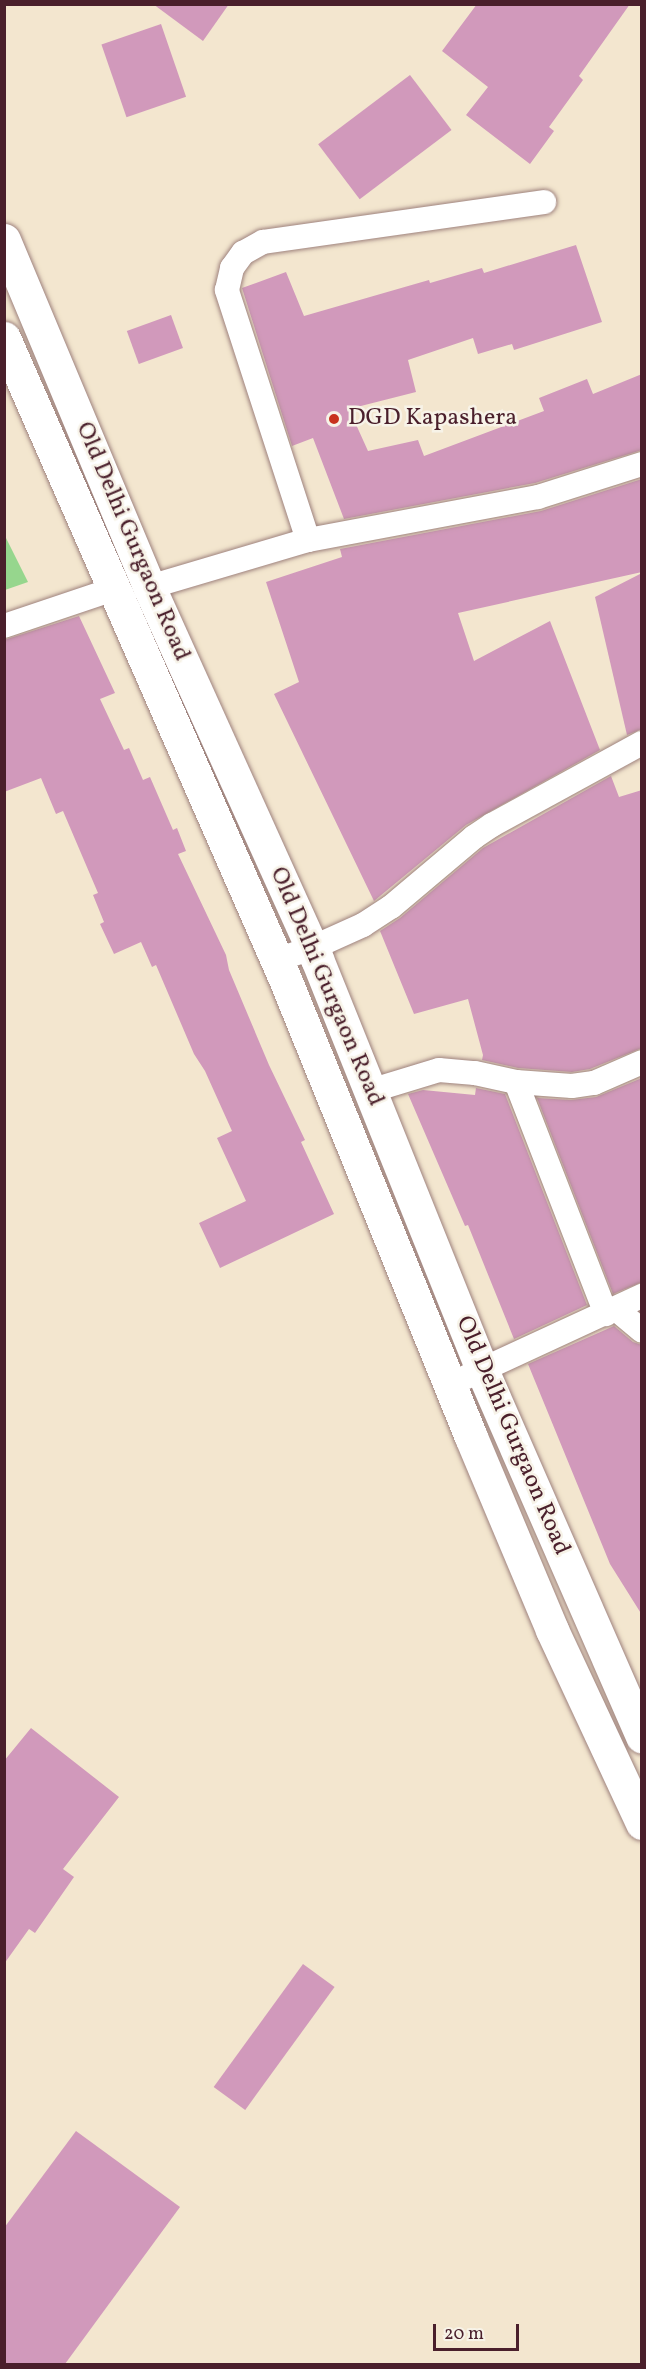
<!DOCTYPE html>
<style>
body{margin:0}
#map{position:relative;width:646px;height:2369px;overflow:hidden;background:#f3e6cf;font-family:Vollkorn,serif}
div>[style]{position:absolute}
.green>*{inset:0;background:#96d68d}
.building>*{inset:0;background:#d199bb;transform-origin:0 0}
.roads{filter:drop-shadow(0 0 2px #9e827d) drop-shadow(0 0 2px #9e827d)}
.minor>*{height:24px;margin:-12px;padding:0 12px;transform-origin:12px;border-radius:12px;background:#fff}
.secondary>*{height:33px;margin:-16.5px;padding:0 16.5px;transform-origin:16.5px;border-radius:16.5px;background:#fff}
.dots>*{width:16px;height:16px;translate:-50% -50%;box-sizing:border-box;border:3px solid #f7f3e8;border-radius:50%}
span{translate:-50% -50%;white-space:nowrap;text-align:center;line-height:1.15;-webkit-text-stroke:5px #f7f3e8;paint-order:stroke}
.poi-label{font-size:24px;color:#4a1f2b}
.left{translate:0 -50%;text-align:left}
.street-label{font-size:24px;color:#4a1f2b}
.frame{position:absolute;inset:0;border:6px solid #4a1f2b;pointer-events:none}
.scale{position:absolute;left:433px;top:2324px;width:86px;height:27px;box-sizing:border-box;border:3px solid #4a1f2b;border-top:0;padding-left:8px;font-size:18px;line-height:21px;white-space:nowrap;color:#4a1f2b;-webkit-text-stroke:4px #f7f3e8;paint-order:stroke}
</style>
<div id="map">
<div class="green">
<i style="clip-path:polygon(4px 534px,28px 582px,5px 590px,4px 590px)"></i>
</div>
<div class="building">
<i style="clip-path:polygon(153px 4px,229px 4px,203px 41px)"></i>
<i style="clip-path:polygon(477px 4px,630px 4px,579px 76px,583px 80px,549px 127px,554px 131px,530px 164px,466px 115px,488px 87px,442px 51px)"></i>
<i style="left:161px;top:24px;width:77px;height:63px;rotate:71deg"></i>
<i style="left:410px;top:75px;width:69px;height:115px;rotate:53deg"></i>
<i style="clip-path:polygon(576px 245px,602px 322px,514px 350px,512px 344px,478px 354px,473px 338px,408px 360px,416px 392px,349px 409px,368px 451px,418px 440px,424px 456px,544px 411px,539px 398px,587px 379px,593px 394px,642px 374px,642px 450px,535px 483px,344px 519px,313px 438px,292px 446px,242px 288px,286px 272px,304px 316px,429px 280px,430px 283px,482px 268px,484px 273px)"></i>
<i style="left:171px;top:315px;width:35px;height:47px;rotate:70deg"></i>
<i style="clip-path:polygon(642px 479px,642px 572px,458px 613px,474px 661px,550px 621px,600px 750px,466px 825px,374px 901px,274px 694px,299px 682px,266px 582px,342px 557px,340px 549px,541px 511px)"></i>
<i style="clip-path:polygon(642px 573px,642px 729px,627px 735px,595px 597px)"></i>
<i style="clip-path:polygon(79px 616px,115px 693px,100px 699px,124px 750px,129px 748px,143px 780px,150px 777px,173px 830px,177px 828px,186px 851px,178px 854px,226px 955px,229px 970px,269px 1065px,305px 1140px,301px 1142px,334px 1214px,220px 1268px,199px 1223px,246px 1201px,217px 1138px,232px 1131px,205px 1071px,194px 1054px,156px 965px,152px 967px,141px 942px,114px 954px,100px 924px,104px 922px,93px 895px,98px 893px,63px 811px,56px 814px,41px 778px,4px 792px,4px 640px)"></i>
<i style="clip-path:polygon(611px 776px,619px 797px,642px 790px,642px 1048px,590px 1069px,572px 1072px,518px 1068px,482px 1060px,483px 1055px,468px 999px,414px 1014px,380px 931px,400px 918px,483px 848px)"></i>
<i style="clip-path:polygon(642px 1078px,642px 1282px,613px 1294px,537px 1098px,571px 1100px,596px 1097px)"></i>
<i style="clip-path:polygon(476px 1088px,505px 1094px,587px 1305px,514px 1339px,468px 1225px,465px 1226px,408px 1094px,423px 1090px,475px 1095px)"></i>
<i style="clip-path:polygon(614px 1326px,633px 1342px,642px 1345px,642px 1615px,610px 1564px,528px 1364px)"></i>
<i style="clip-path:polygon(31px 1728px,119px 1797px,63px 1869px,74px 1877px,35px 1933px,29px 1929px,4px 1964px,4px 1761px)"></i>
<i style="left:303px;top:1964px;width:39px;height:152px;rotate:36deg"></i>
<i style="clip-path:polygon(76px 2131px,180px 2207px,65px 2364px,4px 2364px,4px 2228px)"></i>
</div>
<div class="roads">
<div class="minor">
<i style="left:308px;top:540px;width:263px;rotate:-108deg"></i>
<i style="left:227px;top:290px;width:23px;rotate:-77deg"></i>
<i style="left:232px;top:268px;width:19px;rotate:-54deg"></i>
<i style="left:243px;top:253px;width:23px;rotate:-29deg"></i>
<i style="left:263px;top:242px;width:284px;rotate:-8.1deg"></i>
<i style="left:149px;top:587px;width:166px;rotate:-16.5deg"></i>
<i style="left:308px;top:540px;width:234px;rotate:-10.6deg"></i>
<i style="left:538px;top:497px;width:109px;rotate:-17.6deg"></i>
<i style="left:4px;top:626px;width:116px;rotate:-18.6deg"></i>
<i style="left:277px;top:960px;width:37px;rotate:-19deg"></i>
<i style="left:312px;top:948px;width:56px;rotate:-24.3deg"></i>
<i style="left:363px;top:925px;width:33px;rotate:-33deg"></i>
<i style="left:391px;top:907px;width:109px;rotate:-40.1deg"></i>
<i style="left:474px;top:837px;width:22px;rotate:-34deg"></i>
<i style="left:492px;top:825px;width:171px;rotate:-28.7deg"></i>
<i style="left:516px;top:1082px;width:249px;rotate:68.8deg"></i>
<i style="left:370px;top:1091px;width:72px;rotate:-16.9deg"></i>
<i style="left:439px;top:1070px;width:36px;rotate:5deg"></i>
<i style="left:475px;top:1073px;width:42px;rotate:12.4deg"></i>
<i style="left:516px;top:1082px;width:56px;rotate:4.1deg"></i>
<i style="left:572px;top:1086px;width:22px;rotate:-8deg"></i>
<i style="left:594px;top:1083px;width:52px;rotate:-23.6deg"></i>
<i style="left:616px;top:1309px;width:34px;rotate:40deg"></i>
<i style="left:449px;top:1385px;width:213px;rotate:-24.8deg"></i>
</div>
<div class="secondary">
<i style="left:4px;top:240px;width:376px;rotate:67.3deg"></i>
<i style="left:149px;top:587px;width:408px;rotate:65.7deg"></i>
<i style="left:317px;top:959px;width:443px;rotate:68.1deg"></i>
<i style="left:482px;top:1370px;width:400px;rotate:66.4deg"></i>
<i style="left:4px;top:338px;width:700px;rotate:66.33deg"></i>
<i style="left:285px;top:979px;width:494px;rotate:67.9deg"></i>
<i style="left:471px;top:1437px;width:209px;rotate:67.2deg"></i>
<i style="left:552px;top:1630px;width:213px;rotate:65deg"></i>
</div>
</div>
<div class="dots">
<i style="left:334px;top:419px;background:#c8321e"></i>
</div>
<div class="poi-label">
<span class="left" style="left:348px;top:419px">DGD Kapashera</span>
</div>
<div class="street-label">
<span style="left:132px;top:542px;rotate:67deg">Old Delhi Gurgaon Road</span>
<span style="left:326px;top:987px;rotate:67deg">Old Delhi Gurgaon Road</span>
<span style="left:512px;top:1436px;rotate:67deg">Old Delhi Gurgaon Road</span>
</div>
<div class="frame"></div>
<div class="scale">20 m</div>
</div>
